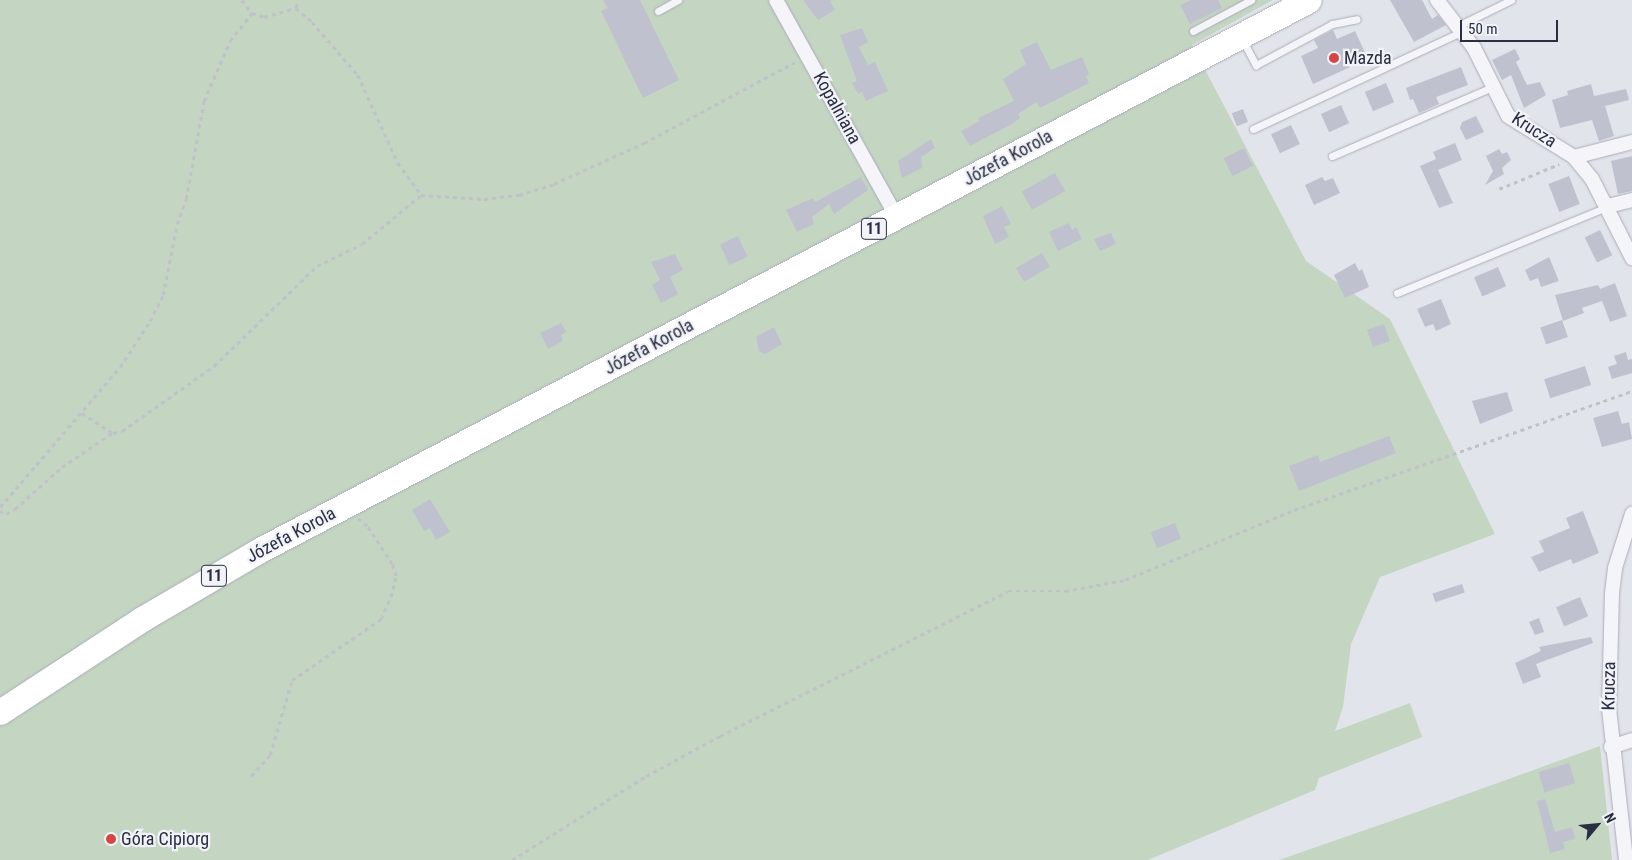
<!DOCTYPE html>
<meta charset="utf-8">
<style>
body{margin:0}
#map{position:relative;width:1632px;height:860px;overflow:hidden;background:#e2e4eb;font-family:"Roboto Condensed",sans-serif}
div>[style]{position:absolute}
.green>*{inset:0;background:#c4d5c2}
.building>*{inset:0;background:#bfc2ce;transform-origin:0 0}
.path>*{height:2.5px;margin-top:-1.25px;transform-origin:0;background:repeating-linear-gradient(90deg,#c0c1ca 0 4px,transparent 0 8px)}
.roads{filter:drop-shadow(0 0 1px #aaadb9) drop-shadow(0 0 1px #aaadb9)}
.lane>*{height:7px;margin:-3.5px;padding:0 3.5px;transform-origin:3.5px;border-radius:3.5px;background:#f5f5f9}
.street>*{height:14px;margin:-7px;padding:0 7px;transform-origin:7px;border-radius:7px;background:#f5f5f9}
.highway>*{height:25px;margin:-12.5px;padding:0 12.5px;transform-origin:12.5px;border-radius:12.5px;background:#fff}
.dots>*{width:14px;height:14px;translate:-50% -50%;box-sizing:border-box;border:2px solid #f1f3f8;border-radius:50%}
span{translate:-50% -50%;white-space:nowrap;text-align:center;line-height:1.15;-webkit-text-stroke:4.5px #f1f3f8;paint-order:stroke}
.shield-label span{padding:1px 4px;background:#f1f3f8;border:1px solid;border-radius:4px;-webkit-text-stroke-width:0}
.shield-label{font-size:16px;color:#292e43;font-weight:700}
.poi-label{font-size:18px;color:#292e43}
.left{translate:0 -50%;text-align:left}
.street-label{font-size:18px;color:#292e43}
.north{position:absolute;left:1572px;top:800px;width:50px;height:50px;-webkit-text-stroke:4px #f1f3f8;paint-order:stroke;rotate:62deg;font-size:14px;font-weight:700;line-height:20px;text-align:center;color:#292e43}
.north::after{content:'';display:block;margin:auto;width:18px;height:22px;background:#292e43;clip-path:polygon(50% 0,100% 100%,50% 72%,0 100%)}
.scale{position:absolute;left:1460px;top:20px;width:98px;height:22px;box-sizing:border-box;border:2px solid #292e43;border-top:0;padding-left:6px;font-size:15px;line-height:18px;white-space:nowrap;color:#292e43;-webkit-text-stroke:4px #f1f3f8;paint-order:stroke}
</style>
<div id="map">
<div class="green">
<i style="clip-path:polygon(0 0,1273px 0,1192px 45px,1306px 261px,1390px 319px,1495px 534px,1380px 577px,1351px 644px,1343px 707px,1335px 731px,1410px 703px,1422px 737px,1319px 778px,1315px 790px,1148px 860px,0 860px)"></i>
<i style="clip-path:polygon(1600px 746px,1612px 860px,1279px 860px,1414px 813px)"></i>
</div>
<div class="building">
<i style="clip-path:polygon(603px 0,640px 0,679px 80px,643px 98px,601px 11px,608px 8px)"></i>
<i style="clip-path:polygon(803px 0,833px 0,830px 1px,835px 10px,818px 20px)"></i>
<i style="clip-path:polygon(1191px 0,1218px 0,1222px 8px,1190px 24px,1180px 5px)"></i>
<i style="clip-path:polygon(1390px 0,1422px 0,1432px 19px,1438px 15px,1446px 25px,1414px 42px)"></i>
<i style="clip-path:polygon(862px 28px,868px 42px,859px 47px,868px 65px,875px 62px,888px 91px,866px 101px,862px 92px,858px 94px,852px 83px,857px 81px,840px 35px)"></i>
<i style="clip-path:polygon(1333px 30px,1337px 39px,1355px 31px,1368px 59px,1313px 84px,1301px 56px,1318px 48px,1314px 40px)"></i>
<i style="clip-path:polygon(1037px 42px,1051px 70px,1082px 57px,1089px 74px,1086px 76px,1089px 83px,1040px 108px,1036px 102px,1018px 114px,1020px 118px,1012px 124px,970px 146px,961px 131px,980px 121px,978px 118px,1014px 101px,1003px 79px,1026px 64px,1020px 50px)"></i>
<i style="clip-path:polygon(1515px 49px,1520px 59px,1516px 62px,1527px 85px,1540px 82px,1546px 95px,1524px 108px,1511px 75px,1502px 80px,1492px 60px)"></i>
<i style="clip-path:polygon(1461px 67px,1468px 85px,1436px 97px,1439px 104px,1419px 113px,1413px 99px,1410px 100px,1406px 88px)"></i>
<i style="left:1386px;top:83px;width:21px;height:23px;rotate:67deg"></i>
<i style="clip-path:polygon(1591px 84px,1594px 96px,1626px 89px,1629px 100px,1605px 106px,1614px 136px,1599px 141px,1592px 120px,1560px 128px,1552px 100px,1568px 95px,1567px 91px)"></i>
<i style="left:1341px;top:105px;width:20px;height:22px;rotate:66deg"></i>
<i style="left:1243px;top:109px;width:14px;height:12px;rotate:69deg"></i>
<i style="clip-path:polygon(1476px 116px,1484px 132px,1466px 140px,1460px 128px,1462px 122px)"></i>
<i style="left:1291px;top:125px;width:21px;height:22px;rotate:65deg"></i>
<i style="clip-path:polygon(931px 139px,935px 148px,921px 157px,922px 168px,902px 178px,898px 161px)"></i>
<i style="clip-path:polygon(1455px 143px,1462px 160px,1438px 170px,1453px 203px,1439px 208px,1420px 166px,1436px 159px,1433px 152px)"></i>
<i style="left:1244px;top:148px;width:20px;height:23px;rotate:63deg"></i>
<i style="clip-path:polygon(1499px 149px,1502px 154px,1507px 152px,1511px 160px,1502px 168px,1504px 174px,1485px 185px,1493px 171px,1486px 156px)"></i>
<i style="clip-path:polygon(1632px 156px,1632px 191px,1618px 194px,1611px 161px)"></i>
<i style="left:1055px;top:173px;width:21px;height:38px;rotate:61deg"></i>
<i style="left:1569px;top:176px;width:30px;height:22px;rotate:69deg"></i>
<i style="clip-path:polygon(861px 177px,868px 190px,834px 214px,829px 204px,812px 217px,814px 224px,797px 232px,786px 210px,813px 198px,815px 202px)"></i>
<i style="clip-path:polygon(1322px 177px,1325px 181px,1333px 178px,1340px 193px,1314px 205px,1305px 185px)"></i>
<i style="clip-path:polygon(1002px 206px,1011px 224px,1004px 227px,1009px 237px,995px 244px,983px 216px)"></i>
<i style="clip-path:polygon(1069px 223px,1072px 230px,1076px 227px,1082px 239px,1058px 251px,1049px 232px)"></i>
<i style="left:1600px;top:230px;width:28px;height:17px;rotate:64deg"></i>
<i style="clip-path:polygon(1111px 233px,1116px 244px,1100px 251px,1094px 239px)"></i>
<i style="left:738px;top:236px;width:23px;height:20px;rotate:65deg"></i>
<i style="left:1042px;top:253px;width:16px;height:30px;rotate:60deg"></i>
<i style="clip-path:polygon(675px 254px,683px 270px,670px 277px,678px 294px,661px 303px,652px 285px,660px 280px,651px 262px)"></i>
<i style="clip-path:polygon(1549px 257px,1559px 281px,1541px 287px,1538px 278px,1530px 281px,1525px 270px)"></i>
<i style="clip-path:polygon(1355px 263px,1359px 271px,1362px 269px,1369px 287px,1345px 298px,1334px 275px)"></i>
<i style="left:1498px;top:267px;width:21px;height:26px;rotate:67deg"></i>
<i style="clip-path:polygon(1615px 283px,1627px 316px,1610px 322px,1602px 301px,1582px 308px,1584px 313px,1563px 321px,1555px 295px,1598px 285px,1600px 289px)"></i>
<i style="clip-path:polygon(1441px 299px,1451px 324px,1436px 331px,1433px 324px,1425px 327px,1417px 309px)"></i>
<i style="left:1562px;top:320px;width:18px;height:23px;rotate:71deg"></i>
<i style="clip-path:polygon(561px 323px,566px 332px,561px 335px,563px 341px,548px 349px,540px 333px)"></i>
<i style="left:1384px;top:324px;width:18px;height:18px;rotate:71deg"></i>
<i style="clip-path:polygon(774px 327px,782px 344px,765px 354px,759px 351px,756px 337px)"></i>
<i style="clip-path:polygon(1626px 352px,1628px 360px,1632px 359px,1632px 373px,1612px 379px,1608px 367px,1617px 364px,1614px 356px)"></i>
<i style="left:1585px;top:366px;width:20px;height:43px;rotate:72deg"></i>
<i style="clip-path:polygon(1507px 392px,1513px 411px,1480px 424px,1472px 401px)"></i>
<i style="clip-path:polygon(1618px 411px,1622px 424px,1629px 422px,1632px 439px,1602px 447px,1593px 418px)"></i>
<i style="clip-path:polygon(1389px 436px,1396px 453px,1299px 491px,1289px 466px,1318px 455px,1320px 462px)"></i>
<i style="clip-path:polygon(430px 499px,450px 532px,436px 540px,430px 528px,424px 531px,412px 510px)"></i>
<i style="clip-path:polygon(1583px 511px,1599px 553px,1573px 564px,1571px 559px,1539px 572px,1531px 557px,1544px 552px,1539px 541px,1570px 528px,1566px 518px)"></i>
<i style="left:1175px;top:523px;width:17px;height:26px;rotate:69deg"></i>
<i style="left:1462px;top:584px;width:9px;height:31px;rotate:72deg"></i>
<i style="left:1580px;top:597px;width:21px;height:26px;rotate:67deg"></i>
<i style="clip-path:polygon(1539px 618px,1544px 632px,1535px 635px,1529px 622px)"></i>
<i style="clip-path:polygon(1591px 637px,1593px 643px,1536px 664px,1541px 677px,1523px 684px,1515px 663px,1541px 651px,1539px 647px)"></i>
<i style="left:1569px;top:763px;width:21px;height:32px;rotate:73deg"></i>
<i style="clip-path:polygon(1545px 799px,1555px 832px,1572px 827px,1575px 839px,1563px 842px,1565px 849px,1550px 853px,1537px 801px)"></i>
</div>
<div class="path">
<i style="left:242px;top:0;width:16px;rotate:52deg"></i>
<i style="left:252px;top:13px;width:13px;rotate:18deg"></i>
<i style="left:264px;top:17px;width:33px;rotate:-16deg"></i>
<i style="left:296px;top:8px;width:21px;rotate:41deg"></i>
<i style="left:312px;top:22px;width:70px;rotate:49deg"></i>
<i style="left:358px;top:75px;width:97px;rotate:65.6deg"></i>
<i style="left:398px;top:163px;width:39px;rotate:54deg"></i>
<i style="left:296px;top:8px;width:8px;rotate:-83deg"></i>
<i style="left:1499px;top:189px;width:65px;rotate:-22.6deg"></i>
<i style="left:82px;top:413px;width:37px;rotate:33deg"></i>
<i style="left:113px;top:433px;width:9px;rotate:-13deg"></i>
<i style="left:122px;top:431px;width:113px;rotate:-35.2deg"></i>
<i style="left:214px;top:366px;width:144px;rotate:-44.2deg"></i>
<i style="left:317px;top:266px;width:50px;rotate:-26.1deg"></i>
<i style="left:362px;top:244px;width:77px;rotate:-39.7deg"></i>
<i style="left:421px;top:195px;width:63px;rotate:3.6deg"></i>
<i style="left:484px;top:199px;width:35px;rotate:-7deg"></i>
<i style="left:519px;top:195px;width:37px;rotate:-17deg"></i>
<i style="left:554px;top:184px;width:99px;rotate:-24.5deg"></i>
<i style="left:644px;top:143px;width:171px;rotate:-28.2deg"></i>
<i style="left:0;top:507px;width:184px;rotate:-49.4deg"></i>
<i style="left:120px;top:367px;width:55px;rotate:-56.9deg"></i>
<i style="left:150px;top:321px;width:29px;rotate:-63deg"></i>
<i style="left:163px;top:295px;width:72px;rotate:-78.8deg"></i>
<i style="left:177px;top:224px;width:27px;rotate:-70deg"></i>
<i style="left:186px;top:199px;width:100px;rotate:-79.6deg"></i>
<i style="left:204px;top:101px;width:65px;rotate:-66.6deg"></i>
<i style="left:230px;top:41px;width:36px;rotate:-52deg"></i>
<i style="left:0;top:511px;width:7px;rotate:27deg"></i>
<i style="left:6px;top:514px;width:10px;rotate:-29deg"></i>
<i style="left:15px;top:509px;width:63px;rotate:-41.8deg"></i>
<i style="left:62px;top:467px;width:60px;rotate:-34.2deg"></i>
<i style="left:251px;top:776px;width:28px;rotate:-48deg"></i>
<i style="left:270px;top:755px;width:78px;rotate:-73.7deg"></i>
<i style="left:292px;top:680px;width:108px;rotate:-34.4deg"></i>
<i style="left:381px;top:619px;width:24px;rotate:-66deg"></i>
<i style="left:391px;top:597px;width:22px;rotate:-77deg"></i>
<i style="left:396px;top:576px;width:13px;rotate:-108deg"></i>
<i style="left:392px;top:564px;width:45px;rotate:-123.3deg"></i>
<i style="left:367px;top:526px;width:13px;rotate:-141deg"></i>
<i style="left:512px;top:860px;width:158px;rotate:-32.1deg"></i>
<i style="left:646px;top:776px;width:84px;rotate:-28.4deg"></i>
<i style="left:720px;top:736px;width:322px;rotate:-26.7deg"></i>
<i style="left:1008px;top:591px;width:57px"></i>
<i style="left:1065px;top:591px;width:61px;rotate:-10.4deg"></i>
<i style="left:1125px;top:580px;width:183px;rotate:-22.5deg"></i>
<i style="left:1294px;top:510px;width:358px;rotate:-19.4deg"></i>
</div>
<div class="roads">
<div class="lane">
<i style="left:658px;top:11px;width:23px;rotate:-29deg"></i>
<i style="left:1460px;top:25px;width:57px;rotate:-26.1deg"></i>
<i style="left:1193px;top:31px;width:66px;rotate:-28.1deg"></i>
<i style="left:1242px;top:39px;width:30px;rotate:62deg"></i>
<i style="left:1256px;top:65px;width:86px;rotate:-28.3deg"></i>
<i style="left:1332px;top:24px;width:25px;rotate:-11deg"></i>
<i style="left:1253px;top:129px;width:232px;rotate:-25deg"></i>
<i style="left:1332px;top:156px;width:174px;rotate:-23.3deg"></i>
<i style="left:1397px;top:293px;width:227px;rotate:-22.3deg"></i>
</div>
<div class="street">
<i style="left:776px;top:0;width:248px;rotate:60.9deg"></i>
<i style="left:1437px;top:0;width:61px;rotate:52.4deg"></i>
<i style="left:1474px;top:48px;width:76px;rotate:63.4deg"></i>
<i style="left:1508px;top:116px;width:78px;rotate:31.8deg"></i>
<i style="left:1574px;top:157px;width:28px;rotate:51deg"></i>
<i style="left:1592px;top:179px;width:89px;rotate:63.1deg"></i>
<i style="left:1574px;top:157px;width:60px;rotate:-14.5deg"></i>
<i style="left:1608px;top:206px;width:25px;rotate:-14deg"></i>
<i style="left:1611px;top:747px;width:22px;rotate:-18deg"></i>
<i style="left:1626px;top:860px;width:153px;rotate:-96.4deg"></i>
<i style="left:1609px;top:708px;width:115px;rotate:-88.5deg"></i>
<i style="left:1612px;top:593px;width:25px;rotate:-83deg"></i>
<i style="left:1615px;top:568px;width:57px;rotate:-72.5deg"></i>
</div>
<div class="highway">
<i style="left:0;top:712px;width:170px;rotate:-33.2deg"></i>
<i style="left:142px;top:619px;width:137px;rotate:-30.3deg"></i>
<i style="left:260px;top:550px;width:1184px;rotate:-27.67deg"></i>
</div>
</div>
<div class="dots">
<i style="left:1334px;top:58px;background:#d44543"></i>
<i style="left:111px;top:839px;background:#d44543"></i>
</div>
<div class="shield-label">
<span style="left:874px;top:229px">11</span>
<span style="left:214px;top:576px">11</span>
</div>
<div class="poi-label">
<span class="left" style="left:1344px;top:58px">Mazda</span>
<span class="left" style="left:121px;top:839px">Góra Cipiorg</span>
</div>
<div class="street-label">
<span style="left:837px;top:108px;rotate:61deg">Kopalniana</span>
<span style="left:1534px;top:130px;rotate:33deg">Krucza</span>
<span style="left:1008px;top:158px;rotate:-28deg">Józefa Korola</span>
<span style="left:649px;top:347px;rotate:-28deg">Józefa Korola</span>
<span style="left:291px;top:535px;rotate:-28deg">Józefa Korola</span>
<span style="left:1609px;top:686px;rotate:-89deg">Krucza</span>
</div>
<div class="north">N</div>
<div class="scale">50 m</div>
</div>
